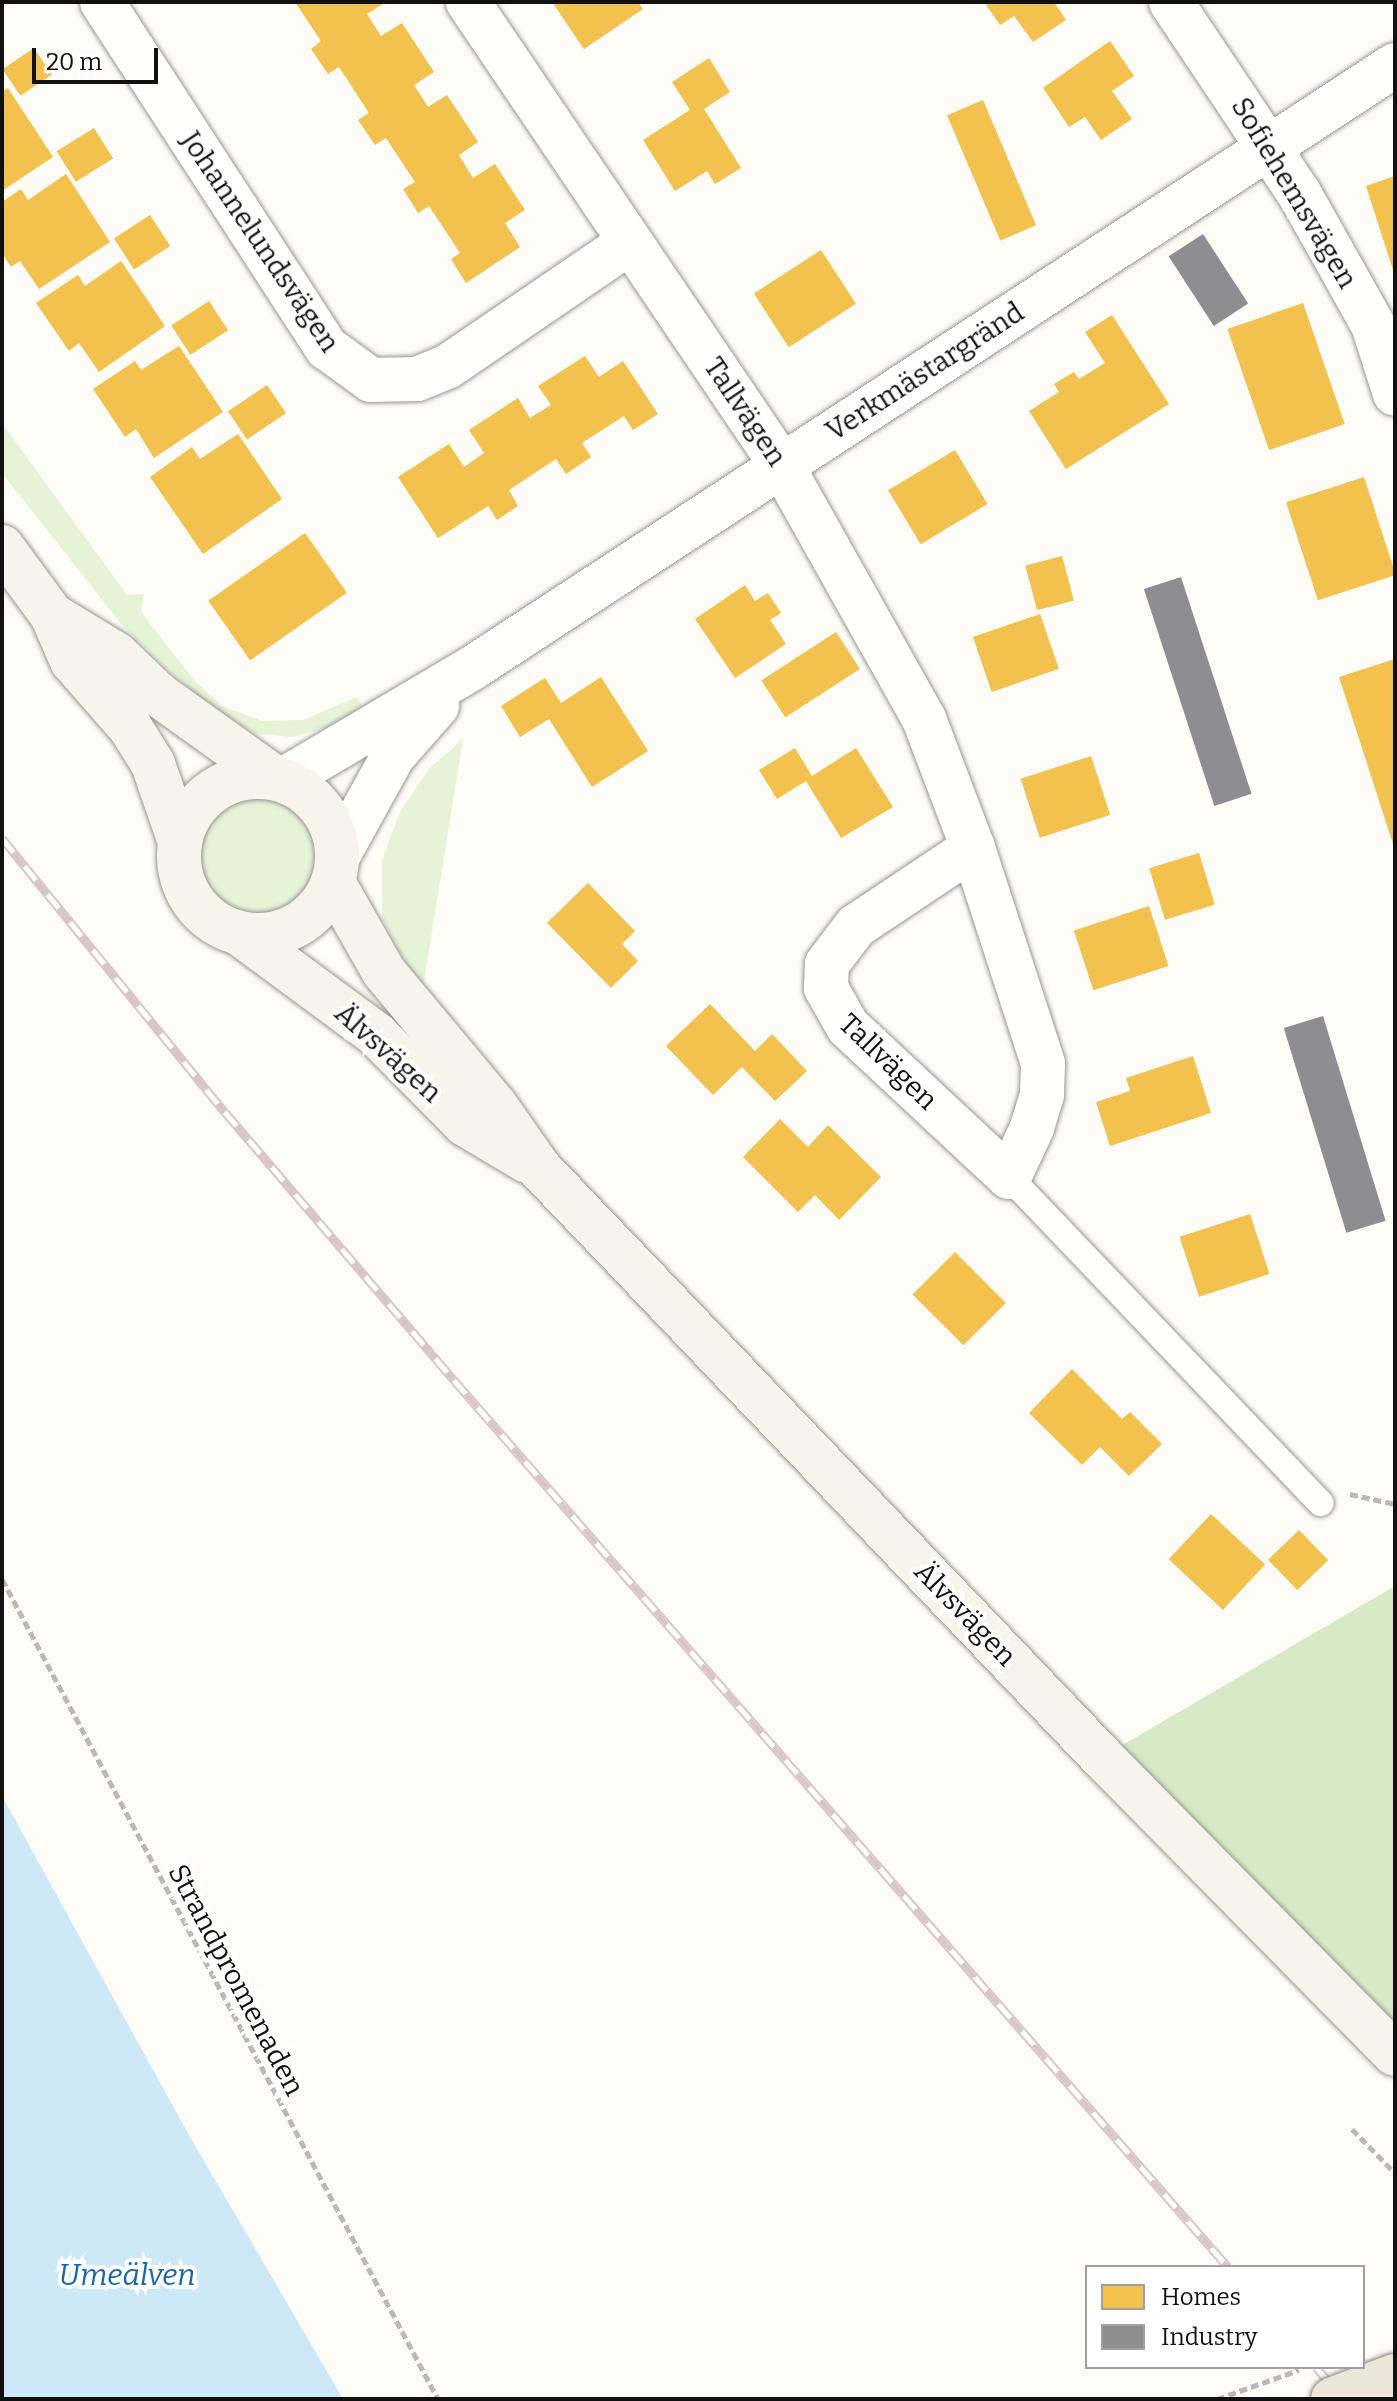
<!DOCTYPE html>
<meta charset="utf-8">
<style>
body{margin:0}
#map{position:relative;width:1397px;height:2401px;overflow:hidden;background:#fdfcf7;font-family:Bitter,serif}
div>[style]{position:absolute}
.green>*{inset:0;background:#e7f3d7}
.round{border-radius:50%}
.forest>*{inset:0;background:#d8eac5}
.water>*{inset:0;background:#cde8f7}
.homes>*{inset:0;background:#f2c14e;transform-origin:0 0}
.industry>*{inset:0;background:#8d8d92;transform-origin:0 0}
.path>*{height:5px;margin-top:-2.5px;transform-origin:0;background:repeating-linear-gradient(90deg,#b9b9b8 0 8px,transparent 0 12px)}
.roads{filter:drop-shadow(0 0 2px #979795) drop-shadow(0 0 2px #979795)}
.service>*{height:26px;margin:-13px;padding:0 13px;transform-origin:13px;border-radius:13px;background:#fffffe}
.minor>*{height:44px;margin:-22px;padding:0 22px;transform-origin:22px;border-radius:22px;background:#fffffe}
.secondary>*{height:44px;margin:-22px;padding:0 22px;transform-origin:22px;border-radius:22px;background:#f6f4eb}
.secondary>.ring{margin:-22px;padding:0;box-sizing:content-box;background:none;border:44px solid #f6f4eb;border-radius:50%}
.rail>*{height:9px;margin-top:-4.5px;transform-origin:0;background:repeating-linear-gradient(90deg,#fff 0 18px,#d9c6c7 0 36px);box-sizing:border-box;border-block:2px solid #d9c6c7}
.bridges{filter:drop-shadow(0 0 2px #858482) drop-shadow(0 0 2px #858482)}
.trunk-bridge>*{height:44px;margin:-22px;padding:0 22px;transform-origin:22px;border-radius:22px;background:#ece5da}
span{translate:-50% -50%;white-space:nowrap;text-align:center;line-height:1.15;-webkit-text-stroke:8px #fff;paint-order:stroke}
.street-label{font-size:28px;color:#111}
.water-label{font-size:30px;color:#1768a6;font-style:italic}
.frame{position:absolute;inset:0;border:4px solid #111;pointer-events:none}
.legend{position:absolute;left:1085px;top:2265px;width:280px;height:104px;box-sizing:border-box;background:#fff;border:2px solid #a0a0a0;margin:0;padding:10px 14px;list-style:none;font-size:24px;color:#111}
.legend li{display:flex;align-items:center;gap:16px;height:40px}
.legend b{width:40px;border:2px solid #a0a0a0}
.scale{position:absolute;left:32px;top:48px;width:126px;height:36px;box-sizing:border-box;border:4px solid #111;border-top:0;padding-left:10px;font-size:24px;line-height:28px;white-space:nowrap;color:#111;-webkit-text-stroke:6px #fff;paint-order:stroke}
</style>
<div id="map">
<div class="green">
<i style="clip-path:polygon(2px 423px,127px 595px,144px 594px,141px 612px,193px 679px,222px 706px,262px 721px,303px 720px,357px 697px,363px 707px,337px 724px,293px 737px,256px 734px,215px 714px,122px 625px,2px 473px)"></i>
<i style="clip-path:polygon(463px 739px,422px 994px,382px 919px,382px 860px,400px 812px,429px 769px)"></i>
<i class="round" style="left:178px;top:777px;width:158px;height:158px"></i>
</div>
<div class="forest">
<i style="clip-path:polygon(1395px 1586px,1395px 2034px,1102px 1757px)"></i>
</div>
<div class="water">
<i style="clip-path:polygon(2px 1796px,190px 2137px,343px 2399px,2px 2399px)"></i>
</div>
<div class="homes">
<i style="clip-path:polygon(295px 2px,386px 2px,367px 14px,381px 36px,402px 23px,434px 72px,414px 85px,428px 107px,447px 95px,478px 142px,459px 155px,473px 178px,495px 164px,525px 210px,505px 223px,520px 247px,466px 283px,451px 259px,460px 253px,429px 206px,418px 213px,403px 189px,415px 182px,386px 138px,375px 145px,358px 120px,369px 113px,339px 67px,328px 74px,311px 49px,321px 41px)"></i>
<i style="clip-path:polygon(552px 2px,638px 2px,643px 9px,584px 49px)"></i>
<i style="clip-path:polygon(984px 2px,1054px 2px,1066px 20px,1033px 42px,1014px 16px,1000px 25px)"></i>
<i style="clip-path:polygon(1110px 41px,1134px 76px,1112px 91px,1132px 119px,1101px 140px,1085px 117px,1069px 127px,1043px 88px)"></i>
<i style="left:34px;top:48px;width:32px;height:38px;rotate:56deg"></i>
<i style="clip-path:polygon(709px 58px,730px 92px,704px 109px,741px 168px,715px 184px,707px 171px,675px 191px,643px 140px,690px 110px,672px 82px)"></i>
<i style="clip-path:polygon(8px 88px,53px 157px,2px 191px,2px 92px)"></i>
<i style="left:983px;top:100px;width:136px;height:39px;rotate:67deg"></i>
<i style="left:94px;top:128px;width:36px;height:44px;rotate:58deg"></i>
<i style="clip-path:polygon(66px 174px,110px 242px,39px 289px,20px 261px,11px 267px,2px 253px,2px 202px,21px 189px,28px 200px)"></i>
<i style="clip-path:polygon(1395px 176px,1395px 270px,1393px 270px,1366px 186px)"></i>
<i style="left:150px;top:215px;width:37px;height:43px;rotate:57deg"></i>
<i style="left:821px;top:250px;width:64px;height:80px;rotate:57deg"></i>
<i style="clip-path:polygon(121px 261px,165px 326px,99px 372px,79px 343px,69px 351px,36px 303px,78px 275px,85px 286px)"></i>
<i style="left:209px;top:301px;width:35px;height:45px;rotate:57deg"></i>
<i style="left:1303px;top:303px;width:128px;height:80px;rotate:71deg"></i>
<i style="clip-path:polygon(1112px 315px,1169px 404px,1066px 469px,1029px 411px,1059px 392px,1054px 384px,1074px 372px,1079px 379px,1105px 363px,1085px 332px)"></i>
<i style="clip-path:polygon(179px 346px,223px 412px,154px 458px,136px 429px,125px 437px,93px 389px,135px 361px,141px 370px)"></i>
<i style="clip-path:polygon(585px 356px,599px 377px,623px 361px,658px 414px,633px 430px,624px 416px,582px 443px,591px 457px,566px 474px,556px 459px,509px 490px,518px 506px,497px 520px,488px 506px,438px 538px,398px 477px,449px 444px,464px 467px,484px 453px,469px 430px,518px 398px,530px 418px,551px 405px,538px 386px)"></i>
<i style="left:267px;top:385px;width:34px;height:47px;rotate:56deg"></i>
<i style="clip-path:polygon(238px 434px,282px 499px,203px 554px,150px 477px,192px 447px,200px 459px)"></i>
<i style="left:955px;top:450px;width:63px;height:78px;rotate:59deg"></i>
<i style="left:1364px;top:477px;width:103px;height:82px;rotate:72deg"></i>
<i style="left:305px;top:533px;width:73px;height:118px;rotate:55deg"></i>
<i style="left:1062px;top:556px;width:46px;height:38px;rotate:75deg"></i>
<i style="clip-path:polygon(745px 585px,755px 601px,768px 593px,781px 613px,770px 620px,786px 644px,735px 678px,695px 619px)"></i>
<i style="left:1040px;top:614px;width:58px;height:71px;rotate:71deg"></i>
<i style="left:836px;top:632px;width:44px;height:89px;rotate:57deg"></i>
<i style="clip-path:polygon(1395px 659px,1395px 847px,1394px 847px,1339px 677px)"></i>
<i style="clip-path:polygon(601px 677px,648px 751px,592px 787px,549px 719px,520px 737px,501px 706px,545px 678px,561px 703px)"></i>
<i style="clip-path:polygon(795px 748px,812px 776px,856px 748px,893px 807px,841px 838px,806px 781px,777px 799px,759px 770px)"></i>
<i style="left:1091px;top:756px;width:62px;height:74px;rotate:72deg"></i>
<i style="left:1199px;top:853px;width:54px;height:52px;rotate:73deg"></i>
<i style="clip-path:polygon(588px 883px,635px 931px,622px 944px,638px 961px,611px 988px,547px 923px)"></i>
<i style="left:1149px;top:906px;width:63px;height:79px;rotate:72deg"></i>
<i style="clip-path:polygon(710px 1004px,755px 1051px,772px 1034px,807px 1071px,775px 1101px,742px 1067px,713px 1095px,666px 1046px)"></i>
<i style="clip-path:polygon(1193px 1056px,1211px 1113px,1110px 1146px,1096px 1102px,1130px 1091px,1126px 1078px)"></i>
<i style="clip-path:polygon(780px 1119px,808px 1147px,828px 1125px,881px 1177px,839px 1220px,815px 1195px,798px 1212px,743px 1157px)"></i>
<i style="left:1250px;top:1214px;width:63px;height:74px;rotate:72deg"></i>
<i style="left:955px;top:1252px;width:72px;height:60px;rotate:45deg"></i>
<i style="clip-path:polygon(1072px 1369px,1122px 1419px,1130px 1412px,1162px 1444px,1129px 1476px,1100px 1447px,1082px 1465px,1029px 1413px)"></i>
<i style="left:1211px;top:1514px;width:74px;height:62px;rotate:43deg"></i>
<i style="left:1299px;top:1530px;width:42px;height:43px;rotate:46deg"></i>
</div>
<div class="industry">
<i style="left:1203px;top:234px;width:83px;height:41px;rotate:57deg"></i>
<i style="left:1181px;top:577px;width:228px;height:39px;rotate:72deg"></i>
<i style="left:1323px;top:1016px;width:214px;height:41px;rotate:73deg"></i>
</div>
<div class="path">
<i style="left:1350px;top:1494px;width:46px;rotate:12.5deg"></i>
<i style="left:2px;top:1579px;width:929px;rotate:62deg"></i>
<i style="left:1352px;top:2129px;width:62px;rotate:45.7deg"></i>
<i style="left:1217px;top:2399px;width:87px;rotate:-19.5deg"></i>
</div>
<div class="roads">
<div class="service">
<i style="left:1009px;top:1177px;width:451px;rotate:46.3deg"></i>
</div>
<div class="minor">
<i style="left:102px;top:2px;width:413px;rotate:57deg"></i>
<i style="left:327px;top:348px;width:54px;rotate:36deg"></i>
<i style="left:371px;top:380px;width:46px;rotate:-1.2deg"></i>
<i style="left:417px;top:379px;width:32px;rotate:-22deg"></i>
<i style="left:447px;top:367px;width:220px;rotate:-34.3deg"></i>
<i style="left:468px;top:2px;width:560px;rotate:55.91deg"></i>
<i style="left:782px;top:466px;width:290px;rotate:60.7deg"></i>
<i style="left:924px;top:719px;width:138px;rotate:69.2deg"></i>
<i style="left:973px;top:848px;width:227px;rotate:72deg"></i>
<i style="left:1043px;top:1064px;width:31px;rotate:92deg"></i>
<i style="left:1042px;top:1095px;width:34px;rotate:107deg"></i>
<i style="left:1032px;top:1128px;width:54px;rotate:115.1deg"></i>
<i style="left:1009px;top:1177px;width:220px;rotate:-137deg"></i>
<i style="left:848px;top:1027px;width:45px;rotate:-119.4deg"></i>
<i style="left:826px;top:988px;width:24px;rotate:-88deg"></i>
<i style="left:827px;top:964px;width:48px;rotate:-52.7deg"></i>
<i style="left:856px;top:926px;width:141px;rotate:-33.7deg"></i>
<i style="left:1171px;top:2px;width:230px;rotate:56.2deg"></i>
<i style="left:1299px;top:193px;width:151px;rotate:60.7deg"></i>
<i style="left:1373px;top:325px;width:72px;rotate:72.3deg"></i>
<i style="left:283px;top:780px;width:222px;rotate:-30.6deg"></i>
<i style="left:474px;top:667px;width:1100px;rotate:-33.17deg"></i>
<i style="left:338px;top:856px;width:114px;rotate:-61.2deg"></i>
<i style="left:393px;top:756px;width:67px;rotate:-48.7deg"></i>
</div>
<div class="secondary">
<i style="left:2px;top:547px;width:84px;rotate:53.7deg"></i>
<i style="left:52px;top:615px;width:50px;rotate:66.5deg"></i>
<i style="left:72px;top:661px;width:88px;rotate:48.7deg"></i>
<i style="left:130px;top:727px;width:44px;rotate:58.1deg"></i>
<i style="left:153px;top:764px;width:83px;rotate:70.9deg"></i>
<i style="left:52px;top:615px;width:75px;rotate:31.4deg"></i>
<i style="left:116px;top:654px;width:59px;rotate:43.6deg"></i>
<i style="left:159px;top:695px;width:143px;rotate:35.6deg"></i>
<i class="ring" style="left:179px;top:777px;width:114px;height:114px"></i>
<i style="left:333px;top:882px;width:103px;rotate:60.5deg"></i>
<i style="left:384px;top:972px;width:173px;rotate:50.2deg"></i>
<i style="left:495px;top:1105px;width:78px;rotate:54.9deg"></i>
<i style="left:540px;top:1169px;width:813px;rotate:46.3deg"></i>
<i style="left:1102px;top:1757px;width:417px;rotate:45.4deg"></i>
<i style="left:239px;top:933px;width:170px;rotate:36.4deg"></i>
<i style="left:376px;top:1034px;width:127px;rotate:45.3deg"></i>
<i style="left:465px;top:1124px;width:72px;rotate:30.8deg"></i>
</div>
</div>
<div class="rail">
<i style="left:2px;top:838px;width:353px;rotate:50.9deg"></i>
<i style="left:225px;top:1112px;width:353px;rotate:49.5deg"></i>
<i style="left:454px;top:1380px;width:1177px;rotate:48.89deg"></i>
<i style="left:1316px;top:2367px;width:43px;rotate:48.8deg"></i>
</div>
<div class="bridges">
<div class="trunk-bridge">
<i style="left:1333px;top:2399px;width:66px;rotate:-20.4deg"></i>
</div>
</div>
<div class="street-label">
<span style="left:1294px;top:193px;rotate:59deg">Sofiehemsvägen</span>
<span style="left:260px;top:242px;rotate:56deg">Johannelundsvägen</span>
<span style="left:925px;top:372px;rotate:-33deg">Verkmästargränd</span>
<span style="left:745px;top:412px;rotate:56deg">Tallvägen</span>
<span style="left:388px;top:1053px;rotate:42deg">Älvsvägen</span>
<span style="left:888px;top:1062px;rotate:44deg">Tallvägen</span>
<span style="left:965px;top:1614px;rotate:46deg">Älvsvägen</span>
<span style="left:236px;top:1980px;rotate:62deg">Strandpromenaden</span>
</div>
<div class="water-label">
<span style="left:127px;top:2275px">Umeälven</span>
</div>
<div class="frame"></div>
<ul class="legend">
<li><b style="height:22px;background:#f2c14e"></b>Homes</li>
<li><b style="height:22px;background:#8d8d92"></b>Industry</li>
</ul>
<div class="scale">20 m</div>
</div>
